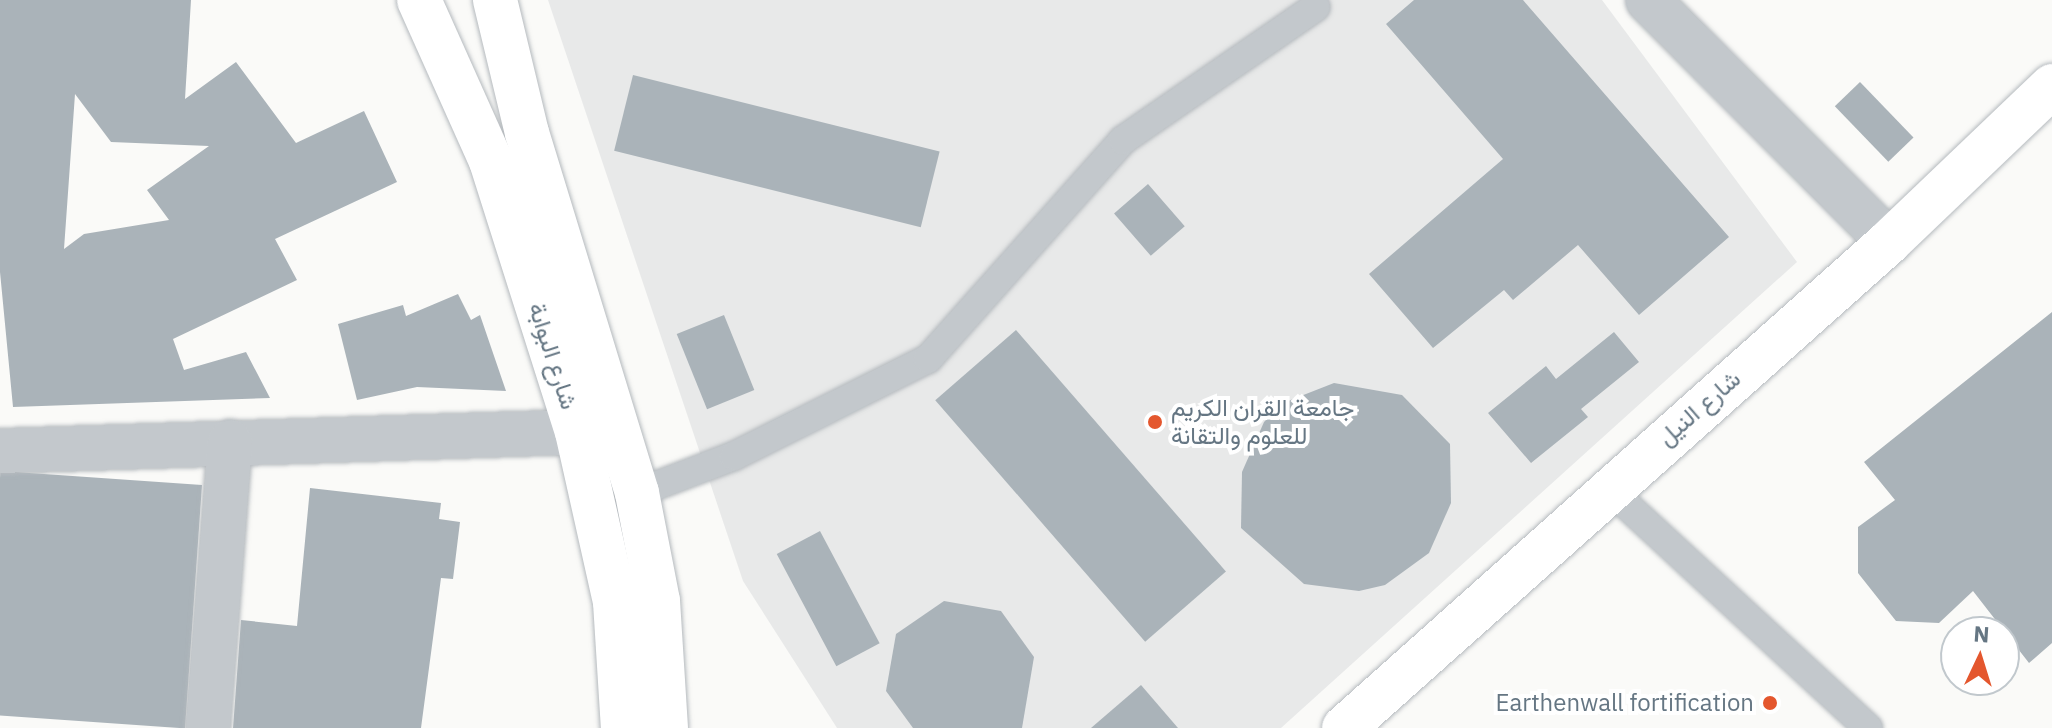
<!DOCTYPE html>
<meta charset="utf-8">
<style>
body{margin:0}
#map{position:relative;width:2052px;height:728px;overflow:hidden;background:#fafaf8;font-family:"IBM Plex Sans",Vazirmatn,sans-serif}
div>[style]{position:absolute}
.built>*{inset:0;background:#e8e9e9}
.building>*{inset:0;background:#aab3b9;transform-origin:0 0}
.roads{filter:drop-shadow(0 0 2px #b5babe) drop-shadow(0 0 2px #b5babe)}
.lane>*{height:28px;margin:-14px;padding:0 14px;transform-origin:14px;border-radius:14px;background:#c3c8cc}
.street>*{height:44px;margin:-22px;padding:0 22px;transform-origin:22px;border-radius:22px;background:#c3c8cc}
.primary>*{height:44px;margin:-22px;padding:0 22px;transform-origin:22px;border-radius:22px;background:#fff}
.dots>*{width:22px;height:22px;translate:-50% -50%;box-sizing:border-box;border:4px solid #fff;border-radius:50%}
span{translate:-50% -50%;white-space:nowrap;text-align:center;line-height:1.15;-webkit-text-stroke:8px #fff;paint-order:stroke}
.street-label{font-size:24px;color:#657683}
.poi-label{font-size:24px;color:#657683}
.left{translate:0 -50%;text-align:left}
.right{translate:-100% -50%;text-align:right}
.north{position:absolute;left:1940px;top:616px;width:80px;height:80px;box-sizing:border-box;background:#fff;border:2px solid #c1c8cd;border-radius:50%;rotate:4deg;font-size:22px;font-weight:700;line-height:32px;text-align:center;color:#657683}
.north::after{content:'';display:block;margin:auto;width:28px;height:36px;background:#e4572e;clip-path:polygon(50% 0,100% 100%,50% 72%,0 100%)}
</style>
<div id="map">
<div class="built">
<i style="clip-path:polygon(548px 0,1602px 0,1797px 262px,1281px 728px,837px 728px,743px 581px)"></i>
</div>
<div class="building">
<i style="clip-path:polygon(evenodd,0 0,191px 0,185px 99px,236px 62px,296px 143px,364px 111px,397px 182px,275px 239px,297px 280px,173px 339px,184px 370px,246px 352px,270px 398px,13px 407px,0 272px,0 0,75px 94px,111px 142px,209px 146px,147px 190px,169px 220px,84px 234px,64px 249px,75px 94px)"></i>
<i style="clip-path:polygon(1414px 0,1523px 0,1729px 237px,1639px 315px,1578px 245px,1513px 300px,1504px 290px,1433px 348px,1369px 274px,1503px 159px,1386px 24px)"></i>
<i style="left:633px;top:75px;width:316px;height:78px;rotate:14deg"></i>
<i style="left:1860px;top:82px;width:77px;height:35px;rotate:46deg"></i>
<i style="left:1148px;top:184px;width:56px;height:45px;rotate:49deg"></i>
<i style="clip-path:polygon(458px 294px,471px 320px,480px 315px,506px 391px,417px 387px,357px 400px,338px 324px,403px 305px,406px 316px)"></i>
<i style="clip-path:polygon(2052px 312px,2052px 643px,2029px 663px,1973px 591px,1939px 623px,1896px 621px,1858px 573px,1858px 527px,1895px 500px,1864px 462px)"></i>
<i style="left:724px;top:315px;width:81px;height:51px;rotate:68deg"></i>
<i style="left:1016px;top:330px;width:320px;height:107px;rotate:49deg"></i>
<i style="clip-path:polygon(1614px 332px,1639px 362px,1581px 409px,1588px 417px,1531px 463px,1488px 413px,1546px 366px,1556px 379px)"></i>
<i style="clip-path:polygon(1334px 383px,1402px 395px,1450px 444px,1451px 503px,1429px 553px,1385px 585px,1359px 591px,1304px 584px,1241px 528px,1242px 472px,1264px 422px,1283px 403px)"></i>
<i style="left:202px;top:485px;width:244px;height:202px;rotate:94deg"></i>
<i style="clip-path:polygon(310px 488px,441px 503px,439px 519px,460px 522px,453px 579px,441px 578px,421px 728px,233px 728px,241px 620px,297px 626px)"></i>
<i style="left:820px;top:531px;width:127px;height:49px;rotate:62deg"></i>
<i style="clip-path:polygon(944px 601px,1001px 611px,1034px 657px,1022px 728px,913px 728px,886px 691px,896px 634px)"></i>
<i style="clip-path:polygon(1141px 685px,1178px 728px,1091px 728px)"></i>
</div>
<div class="roads">
<div class="lane">
<i style="left:1608px;top:488px;width:354px;rotate:42.7deg"></i>
<i style="left:637px;top:493px;width:104px;rotate:-20.9deg"></i>
<i style="left:734px;top:456px;width:217px;rotate:-26.6deg"></i>
<i style="left:928px;top:359px;width:293px;rotate:-48.3deg"></i>
<i style="left:1123px;top:140px;width:234px;rotate:-34.6deg"></i>
</div>
<div class="street">
<i style="left:1648px;top:0;width:342px;rotate:45.1deg"></i>
<i style="left:0;top:451px;width:577px;rotate:-1.89deg"></i>
<i style="left:208px;top:728px;width:287px;rotate:-85.6deg"></i>
</div>
<div class="primary">
<i style="left:419px;top:0;width:176px;rotate:65.9deg"></i>
<i style="left:491px;top:161px;width:284px;rotate:72.4deg"></i>
<i style="left:577px;top:432px;width:174px;rotate:77.4deg"></i>
<i style="left:615px;top:602px;width:126px;rotate:86.4deg"></i>
<i style="left:495px;top:0;width:137px;rotate:76.5deg"></i>
<i style="left:527px;top:133px;width:376px;rotate:73deg"></i>
<i style="left:637px;top:493px;width:110px;rotate:79deg"></i>
<i style="left:658px;top:601px;width:127px;rotate:86.4deg"></i>
<i style="left:1344px;top:728px;width:730px;rotate:-41.72deg"></i>
<i style="left:1889px;top:242px;width:226px;rotate:-43.7deg"></i>
</div>
</div>
<div class="dots">
<i style="left:1155px;top:422px;background:#e4572e"></i>
<i style="left:1770px;top:703px;background:#e4572e"></i>
</div>
<div class="street-label">
<span style="left:553px;top:356px;rotate:72deg">شارع البوابة</span>
<span style="left:1699px;top:408px;rotate:-41deg">شارع النيل</span>
</div>
<div class="poi-label">
<span class="left" style="left:1171px;top:422px">جامعة القران الكريم<br>للعلوم والتقانة</span>
<span class="right" style="left:1754px;top:703px">Earthenwall fortification</span>
</div>
<div class="north">N</div>
</div>
